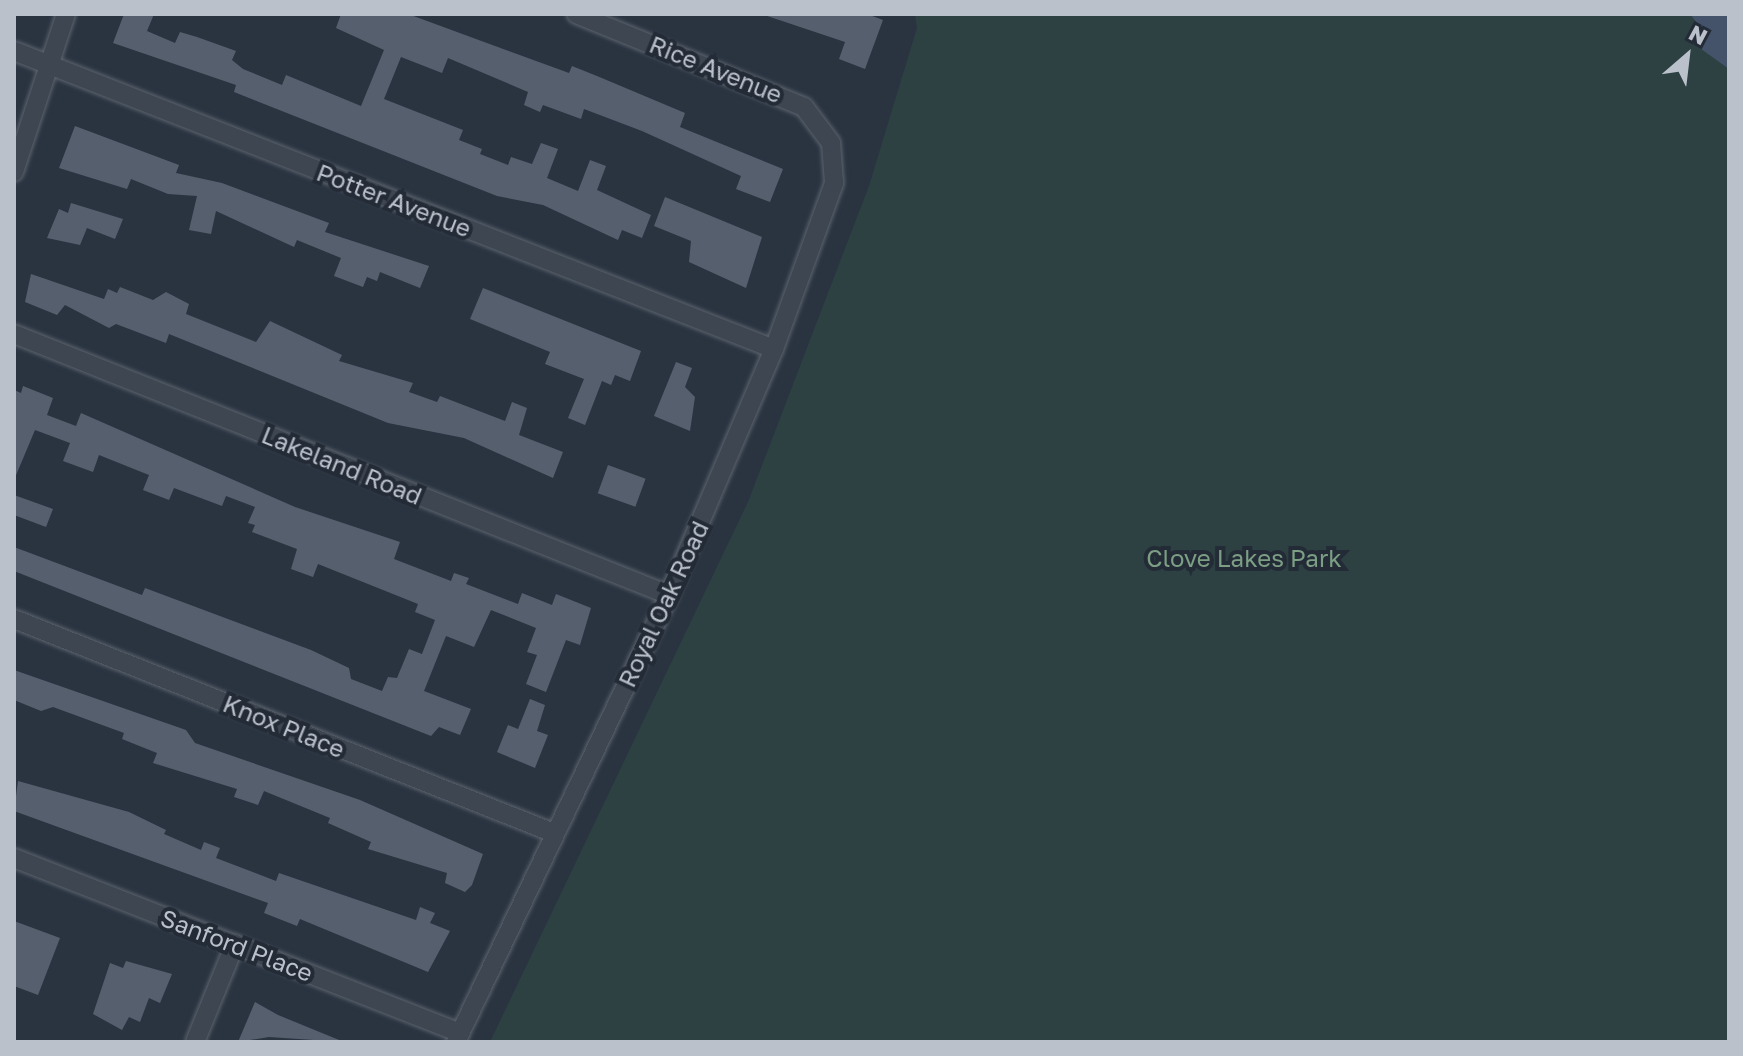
<!DOCTYPE html>
<style>
body{margin:0}
#map{position:relative;width:1743px;height:1056px;overflow:hidden;background:#2a3441;font-family:"Golos Text",sans-serif}
div>[style]{position:absolute}
.green>*{inset:0;background:#2d4143}
.water>*{inset:0;background:#44536a}
.building>*{inset:0;background:#565f6e;transform-origin:0 0}
.roads{filter:drop-shadow(0 0 2px #5c646e) drop-shadow(0 0 2px #5c646e)}
.street>*{height:18px;margin:-9px;padding:0 9px;transform-origin:9px;border-radius:9px;background:#3e4651}
span{translate:-50% -50%;white-space:nowrap;text-align:center;line-height:1.15;-webkit-text-stroke:8px #232b37;paint-order:stroke}
.street-label{font-size:24px;color:#bbc1cb}
.park-label{font-size:24px;color:#7c9e84}
.frame{position:absolute;inset:0;border:16px solid #bbc1cb;pointer-events:none}
.north{position:absolute;left:1647px;top:16px;width:80px;height:80px;-webkit-text-stroke:6px #232b37;paint-order:stroke;rotate:28deg;font-size:22px;font-weight:700;line-height:32px;text-align:center;color:#bbc1cb}
.north::after{content:'';display:block;margin:auto;width:28px;height:36px;background:#bbc1cb;clip-path:polygon(50% 0,100% 100%,50% 72%,0 100%)}
</style>
<div id="map">
<div class="green">
<i style="clip-path:polygon(915px 14px,1729px 14px,1729px 1042px,490px 1042px,748px 502px,869px 186px,917px 28px)"></i>
</div>
<div class="water">
<i style="clip-path:polygon(1690px 14px,1729px 14px,1729px 69px,1694px 44px,1697px 23px)"></i>
</div>
<div class="building">
<i style="clip-path:polygon(124px 14px,154px 14px,147px 31px,175px 43px,180px 32px,197px 37px,236px 51px,232px 60px,243px 69px,282px 85px,286px 75px,361px 106px,384px 50px,336px 28px,341px 14px,408px 14px,569px 73px,572px 66px,597px 76px,685px 113px,680px 127px,783px 169px,770px 202px,736px 189px,741px 176px,642px 131px,584px 109px,581px 119px,543px 105px,540px 112px,524px 105px,528px 92px,448px 58px,442px 73px,401px 57px,384px 99px,463px 130px,459px 140px,482px 149px,480px 154px,508px 165px,511px 157px,532px 164px,541px 143px,558px 149px,547px 178px,578px 191px,590px 160px,606px 166px,597px 190px,651px 215px,642px 238px,622px 230px,618px 240px,543px 205px,497px 196px,234px 92px,236px 85px,113px 43px)"></i>
<i style="clip-path:polygon(761px 14px,867px 14px,883px 20px,865px 69px,839px 59px,845px 42px)"></i>
<i style="clip-path:polygon(75px 126px,179px 165px,176px 173px,222px 183px,329px 223px,325px 232px,429px 266px,420px 288px,380px 272px,377px 281px,367px 277px,363px 287px,334px 276px,341px 258px,297px 240px,294px 247px,216px 211px,211px 234px,189px 230px,197px 196px,168px 194px,131px 179px,127px 189px,59px 168px)"></i>
<i style="clip-path:polygon(665px 197px,762px 237px,746px 288px,689px 262px,691px 241px,654px 226px)"></i>
<i style="clip-path:polygon(71px 203px,123px 219px,115px 239px,87px 228px,80px 245px,47px 238px,59px 209px,68px 213px)"></i>
<i style="clip-path:polygon(31px 274px,104px 299px,108px 289px,117px 293px,120px 287px,153px 300px,166px 292px,189px 304px,186px 314px,256px 342px,270px 321px,342px 355px,339px 361px,413px 383px,409px 392px,437px 402px,440px 396px,505px 421px,512px 402px,527px 408px,519px 435px,563px 452px,553px 478px,464px 438px,388px 423px,169px 334px,166px 343px,116px 324px,109px 328px,65px 305px,57px 315px,25px 302px)"></i>
<i style="clip-path:polygon(483px 288px,641px 351px,630px 381px,615px 375px,611px 385px,602px 381px,585px 425px,568px 418px,584px 379px,545px 364px,550px 352px,470px 319px)"></i>
<i style="clip-path:polygon(676px 362px,692px 368px,685px 387px,695px 397px,690px 431px,654px 416px)"></i>
<i style="clip-path:polygon(23px 386px,53px 398px,47px 415px,76px 426px,81px 413px,295px 507px,400px 542px,394px 559px,451px 581px,454px 573px,469px 578px,466px 584px,518px 604px,522px 593px,552px 605px,556px 594px,591px 608px,580px 645px,566px 640px,546px 692px,526px 684px,537px 655px,527px 652px,536px 628px,491px 610px,474px 647px,446px 636px,424px 691px,471px 709px,460px 735px,439px 727px,431px 736px,14px 571px,14px 547px,142px 595px,145px 588px,311px 650px,349px 668px,351px 679px,382px 691px,388px 677px,397px 678px,409px 649px,422px 654px,435px 620px,415px 612px,418px 604px,318px 564px,313px 577px,291px 569px,297px 549px,252px 532px,255px 525px,248px 523px,255px 507px,226px 496px,222px 506px,174px 488px,169px 500px,143px 490px,149px 475px,99px 455px,93px 472px,63px 461px,70px 443px,35px 430px,14px 480px,14px 390px,21px 393px)"></i>
<i style="left:608px;top:465px;width:40px;height:30px;rotate:20deg"></i>
<i style="clip-path:polygon(14px 495px,53px 509px,46px 527px,14px 515px)"></i>
<i style="clip-path:polygon(14px 670px,186px 730px,195px 743px,360px 800px,483px 854px,472px 885px,465px 892px,445px 883px,447px 873px,368px 849px,371px 842px,328px 823px,330px 818px,264px 791px,258px 805px,234px 797px,237px 789px,153px 763px,157px 753px,122px 739px,124px 733px,53px 707px,41px 711px,14px 700px)"></i>
<i style="clip-path:polygon(530px 699px,545px 705px,537px 731px,548px 735px,535px 768px,497px 752px,508px 725px,518px 729px)"></i>
<i style="clip-path:polygon(18px 781px,129px 812px,166px 830px,164px 834px,201px 850px,204px 842px,220px 848px,216px 858px,276px 881px,279px 873px,416px 920px,420px 907px,435px 913px,430px 923px,450px 931px,428px 972px,300px 919px,297px 926px,264px 913px,268px 903px,14px 811px)"></i>
<i style="clip-path:polygon(14px 921px,60px 938px,38px 995px,14px 986px)"></i>
<i style="clip-path:polygon(126px 961px,172px 974px,160px 1003px,149px 998px,140px 1022px,129px 1017px,122px 1030px,93px 1014px,110px 963px,123px 968px)"></i>
<i style="clip-path:polygon(255px 1002px,278px 1015px,344px 1042px,269px 1037px,238px 1042px)"></i>
</div>
<div class="roads">
<div class="street">
<i style="left:14px;top:51px;width:816px;rotate:21.41deg"></i>
<i style="left:14px;top:172px;width:166px;rotate:-71.8deg"></i>
<i style="left:14px;top:334px;width:705px;rotate:21.73deg"></i>
<i style="left:14px;top:619px;width:581px;rotate:21.62deg"></i>
<i style="left:14px;top:858px;width:479px;rotate:21.4deg"></i>
<i style="left:195px;top:1042px;width:106px;rotate:-67.8deg"></i>
<i style="left:456px;top:1042px;width:495px;rotate:-64.5deg"></i>
<i style="left:669px;top:595px;width:267px;rotate:-66.9deg"></i>
<i style="left:774px;top:349px;width:177px;rotate:-70.1deg"></i>
<i style="left:834px;top:183px;width:40px;rotate:-94.3deg"></i>
<i style="left:831px;top:143px;width:45px;rotate:-126.9deg"></i>
<i style="left:804px;top:107px;width:246px;rotate:-157.8deg"></i>
</div>
</div>
<div class="street-label">
<span style="left:716px;top:69px;rotate:22deg">Rice Avenue</span>
<span style="left:394px;top:200px;rotate:21deg">Potter Avenue</span>
<span style="left:342px;top:465px;rotate:22deg">Lakeland Road</span>
<span style="left:663px;top:604px;rotate:-65deg">Royal Oak Road</span>
<span style="left:284px;top:726px;rotate:22deg">Knox Place</span>
<span style="left:237px;top:945px;rotate:21deg">Sanford Place</span>
</div>
<div class="park-label">
<span style="left:1244px;top:558px">Clove Lakes Park</span>
</div>
<div class="frame"></div>
<div class="north">N</div>
</div>
